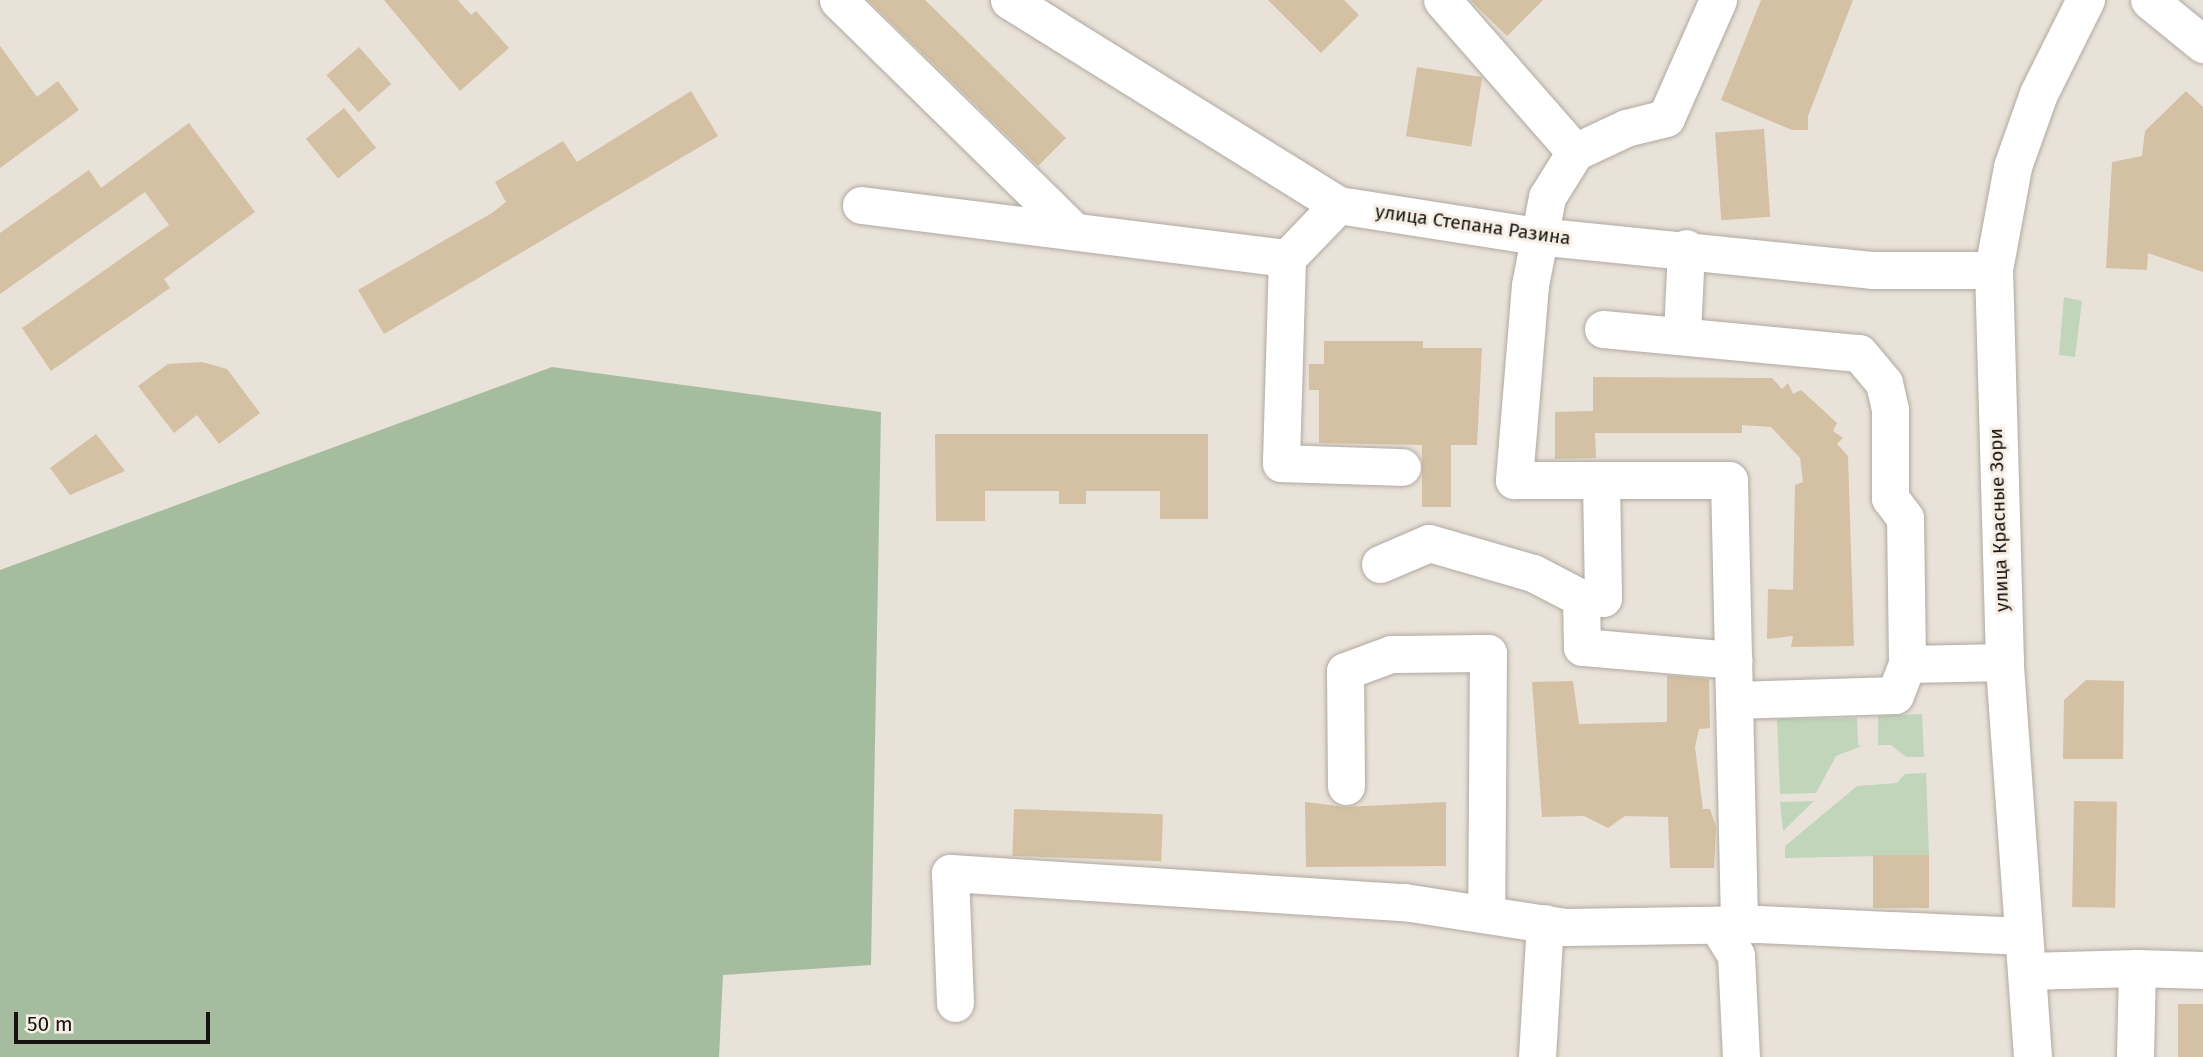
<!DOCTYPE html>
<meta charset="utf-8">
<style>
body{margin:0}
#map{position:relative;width:2203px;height:1057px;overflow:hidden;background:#e9e2d9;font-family:"Fira Sans",sans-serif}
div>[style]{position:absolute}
.green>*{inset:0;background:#c0d5ba}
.forest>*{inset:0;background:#a6bc9f}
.building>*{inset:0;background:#d4c0a2;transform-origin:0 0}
.roads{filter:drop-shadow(0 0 2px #b0a9a0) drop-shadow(0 0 2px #b0a9a0)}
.minor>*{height:37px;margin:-18.5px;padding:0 18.5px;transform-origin:18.5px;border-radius:18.5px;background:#fff}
.major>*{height:38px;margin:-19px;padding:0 19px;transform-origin:19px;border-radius:19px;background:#fff}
span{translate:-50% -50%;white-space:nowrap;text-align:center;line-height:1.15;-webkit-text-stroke:6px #f7efe6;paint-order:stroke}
.street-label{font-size:19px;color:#161410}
.scale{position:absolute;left:14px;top:1012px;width:196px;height:32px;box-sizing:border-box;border:4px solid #161410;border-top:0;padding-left:9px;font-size:21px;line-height:24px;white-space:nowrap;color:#161410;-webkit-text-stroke:5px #f7efe6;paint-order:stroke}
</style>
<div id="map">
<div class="green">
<i style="clip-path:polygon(2064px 297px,2082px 301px,2075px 357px,2059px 355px)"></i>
<i style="clip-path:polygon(1922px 714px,1924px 757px,1906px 757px,1891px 745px,1878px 745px,1878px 716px)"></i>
<i style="clip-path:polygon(1857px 718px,1858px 745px,1862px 746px,1836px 756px,1816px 793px,1780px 794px,1777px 719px)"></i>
<i style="clip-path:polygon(1926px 773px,1929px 855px,1785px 858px,1785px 846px,1857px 786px,1897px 783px,1905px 774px)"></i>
<i style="clip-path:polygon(1814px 801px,1783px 831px,1780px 802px)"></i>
</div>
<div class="forest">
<i style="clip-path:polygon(552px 367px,881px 412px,871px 965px,723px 975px,719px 1057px,0 1057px,0 570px)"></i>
</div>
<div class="building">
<i style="clip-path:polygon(384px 0,458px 0,471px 15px,476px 11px,509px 48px,460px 91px)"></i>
<i style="clip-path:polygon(868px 0,925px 0,1066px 138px,1038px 166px)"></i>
<i style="clip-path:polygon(1268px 0,1344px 0,1359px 15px,1321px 53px)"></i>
<i style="clip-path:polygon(1470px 0,1543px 0,1507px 36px)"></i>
<i style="clip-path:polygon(1761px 0,1853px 0,1808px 116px,1808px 130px,1792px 130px,1721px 100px)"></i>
<i style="clip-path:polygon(0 46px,37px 97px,58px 81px,79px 110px,0 168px)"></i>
<i style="left:359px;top:47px;width:49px;height:43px;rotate:49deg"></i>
<i style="left:1417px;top:67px;width:66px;height:70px;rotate:9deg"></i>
<i style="clip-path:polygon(691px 91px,718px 136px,384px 334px,358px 290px,492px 213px,506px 202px,495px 182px,563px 141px,577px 162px)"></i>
<i style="clip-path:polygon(2186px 91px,2203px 107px,2203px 272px,2148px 253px,2147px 270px,2106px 268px,2112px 162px,2142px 156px,2145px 131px)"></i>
<i style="left:344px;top:108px;width:51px;height:49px;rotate:51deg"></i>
<i style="clip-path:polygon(189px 123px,255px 212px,164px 279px,170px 288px,51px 371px,22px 328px,169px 225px,145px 192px,0 294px,0 233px,89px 170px,101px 188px)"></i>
<i style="left:1764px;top:129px;width:88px;height:49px;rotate:86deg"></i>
<i style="clip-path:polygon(1324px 341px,1423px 341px,1423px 348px,1482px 348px,1477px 445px,1451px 445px,1451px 507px,1422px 507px,1422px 445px,1319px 443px,1319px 390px,1309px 390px,1309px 364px,1324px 364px)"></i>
<i style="clip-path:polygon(202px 362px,227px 369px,260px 413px,219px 444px,197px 415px,174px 433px,138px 386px,168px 364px)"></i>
<i style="clip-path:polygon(1593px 377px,1772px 378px,1782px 389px,1788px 383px,1793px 394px,1801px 390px,1837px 423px,1833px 431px,1843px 438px,1837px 444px,1848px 456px,1854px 646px,1791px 647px,1793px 636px,1767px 639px,1768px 589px,1793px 590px,1795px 485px,1803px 482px,1800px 458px,1771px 427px,1742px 425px,1742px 433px,1595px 433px,1596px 458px,1555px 459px,1555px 412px,1593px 411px)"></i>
<i style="clip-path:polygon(96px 434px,125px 471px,70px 495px,50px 468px)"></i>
<i style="clip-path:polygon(935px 434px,1208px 434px,1208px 519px,1160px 519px,1160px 491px,1086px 491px,1086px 504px,1059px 504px,1059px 491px,985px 491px,985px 521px,936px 521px)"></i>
<i style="clip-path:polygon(1667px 675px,1709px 679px,1710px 728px,1699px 729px,1695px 747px,1703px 809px,1710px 809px,1716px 827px,1714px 868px,1670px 868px,1668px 817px,1625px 816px,1608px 828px,1584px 816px,1542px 817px,1532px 682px,1573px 681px,1579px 724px,1667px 722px)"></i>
<i style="clip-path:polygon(2086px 680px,2124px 681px,2123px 759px,2063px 759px,2064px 700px)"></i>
<i style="left:2074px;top:801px;width:43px;height:106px;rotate:1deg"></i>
<i style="clip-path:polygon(1305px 802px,1346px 807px,1446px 802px,1446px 866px,1306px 867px)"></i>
<i style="left:1014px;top:809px;width:149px;height:47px;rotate:2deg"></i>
<i style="left:1873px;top:855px;width:56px;height:53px"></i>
<i style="left:2178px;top:1004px;width:25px;height:53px"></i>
</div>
<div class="roads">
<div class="minor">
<i style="left:838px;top:0;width:329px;rotate:44.4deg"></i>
<i style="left:1009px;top:0;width:388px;rotate:31.9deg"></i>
<i style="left:1338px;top:205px;width:201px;rotate:8.9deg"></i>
<i style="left:1537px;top:236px;width:336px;rotate:5.8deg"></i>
<i style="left:1871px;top:270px;width:123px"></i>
<i style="left:1442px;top:0;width:202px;rotate:48.8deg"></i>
<i style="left:1718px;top:0;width:129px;rotate:113.8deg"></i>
<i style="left:1666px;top:118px;width:41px;rotate:166deg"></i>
<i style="left:1626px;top:128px;width:56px;rotate:154.8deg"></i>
<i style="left:1575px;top:152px;width:53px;rotate:121.9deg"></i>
<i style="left:1547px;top:197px;width:90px;rotate:100.9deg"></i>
<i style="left:1530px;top:285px;width:196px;rotate:94.7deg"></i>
<i style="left:1514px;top:480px;width:215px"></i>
<i style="left:1729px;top:480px;width:445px;rotate:88.7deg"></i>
<i style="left:2149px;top:0;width:70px;rotate:39.2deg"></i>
<i style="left:861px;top:205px;width:429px;rotate:7.1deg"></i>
<i style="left:1287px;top:258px;width:74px;rotate:-46.1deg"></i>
<i style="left:1287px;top:258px;width:205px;rotate:91.7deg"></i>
<i style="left:1281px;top:463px;width:121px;rotate:1.9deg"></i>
<i style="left:1603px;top:329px;width:257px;rotate:5.4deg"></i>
<i style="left:1859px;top:353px;width:39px;rotate:50deg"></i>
<i style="left:1884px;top:383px;width:27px;rotate:77deg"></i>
<i style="left:1890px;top:409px;width:89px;rotate:90deg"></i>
<i style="left:1890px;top:498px;width:25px;rotate:53deg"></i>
<i style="left:1905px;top:518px;width:146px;rotate:89.2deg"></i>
<i style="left:1682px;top:334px;width:86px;rotate:-87.3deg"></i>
<i style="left:1601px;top:482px;width:116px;rotate:89deg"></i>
<i style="left:1603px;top:598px;width:22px;rotate:180deg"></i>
<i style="left:1581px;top:598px;width:49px;rotate:88.8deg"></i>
<i style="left:1582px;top:647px;width:152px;rotate:4.9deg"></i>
<i style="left:1380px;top:564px;width:53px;rotate:-23.2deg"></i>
<i style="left:1429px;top:543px;width:108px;rotate:16.1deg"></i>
<i style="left:1533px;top:573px;width:54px;rotate:27.5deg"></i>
<i style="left:1734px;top:700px;width:161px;rotate:-1.8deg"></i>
<i style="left:1895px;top:695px;width:33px;rotate:-69deg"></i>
<i style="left:1907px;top:664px;width:98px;rotate:-1.2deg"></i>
<i style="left:1346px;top:786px;width:115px;rotate:-90.5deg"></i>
<i style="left:1345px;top:671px;width:49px;rotate:-20.3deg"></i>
<i style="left:1391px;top:654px;width:97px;rotate:-0.6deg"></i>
<i style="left:1488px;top:653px;width:261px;rotate:90.4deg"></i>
<i style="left:1717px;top:925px;width:36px;rotate:58deg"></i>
<i style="left:1736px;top:955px;width:102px;rotate:87.2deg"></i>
<i style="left:2137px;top:968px;width:66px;rotate:1.7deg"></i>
<i style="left:2027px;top:971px;width:110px;rotate:-1.6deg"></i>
<i style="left:2137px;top:968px;width:89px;rotate:91.3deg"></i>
<i style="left:955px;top:1003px;width:130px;rotate:-92.2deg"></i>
<i style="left:950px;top:873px;width:455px;rotate:3.7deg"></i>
<i style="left:1404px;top:902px;width:163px;rotate:8.8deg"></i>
<i style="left:1565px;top:927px;width:194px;rotate:-0.9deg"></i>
<i style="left:1759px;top:924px;width:265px;rotate:2.6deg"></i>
<i style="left:1537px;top:1057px;width:134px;rotate:-86.6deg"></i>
</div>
<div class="major">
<i style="left:2033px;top:1057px;width:396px;rotate:-94.1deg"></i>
<i style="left:2005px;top:662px;width:392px;rotate:-91.6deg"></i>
<i style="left:1994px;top:270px;width:105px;rotate:-79.5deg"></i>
<i style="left:2013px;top:167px;width:77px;rotate:-70.4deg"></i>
<i style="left:2039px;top:94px;width:105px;rotate:-63.4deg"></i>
</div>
</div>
<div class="street-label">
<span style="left:1473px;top:225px;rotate:8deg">улица Степана Разина</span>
<span style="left:1999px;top:520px;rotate:-92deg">улица Красные Зори</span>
</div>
<div class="scale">50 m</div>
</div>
